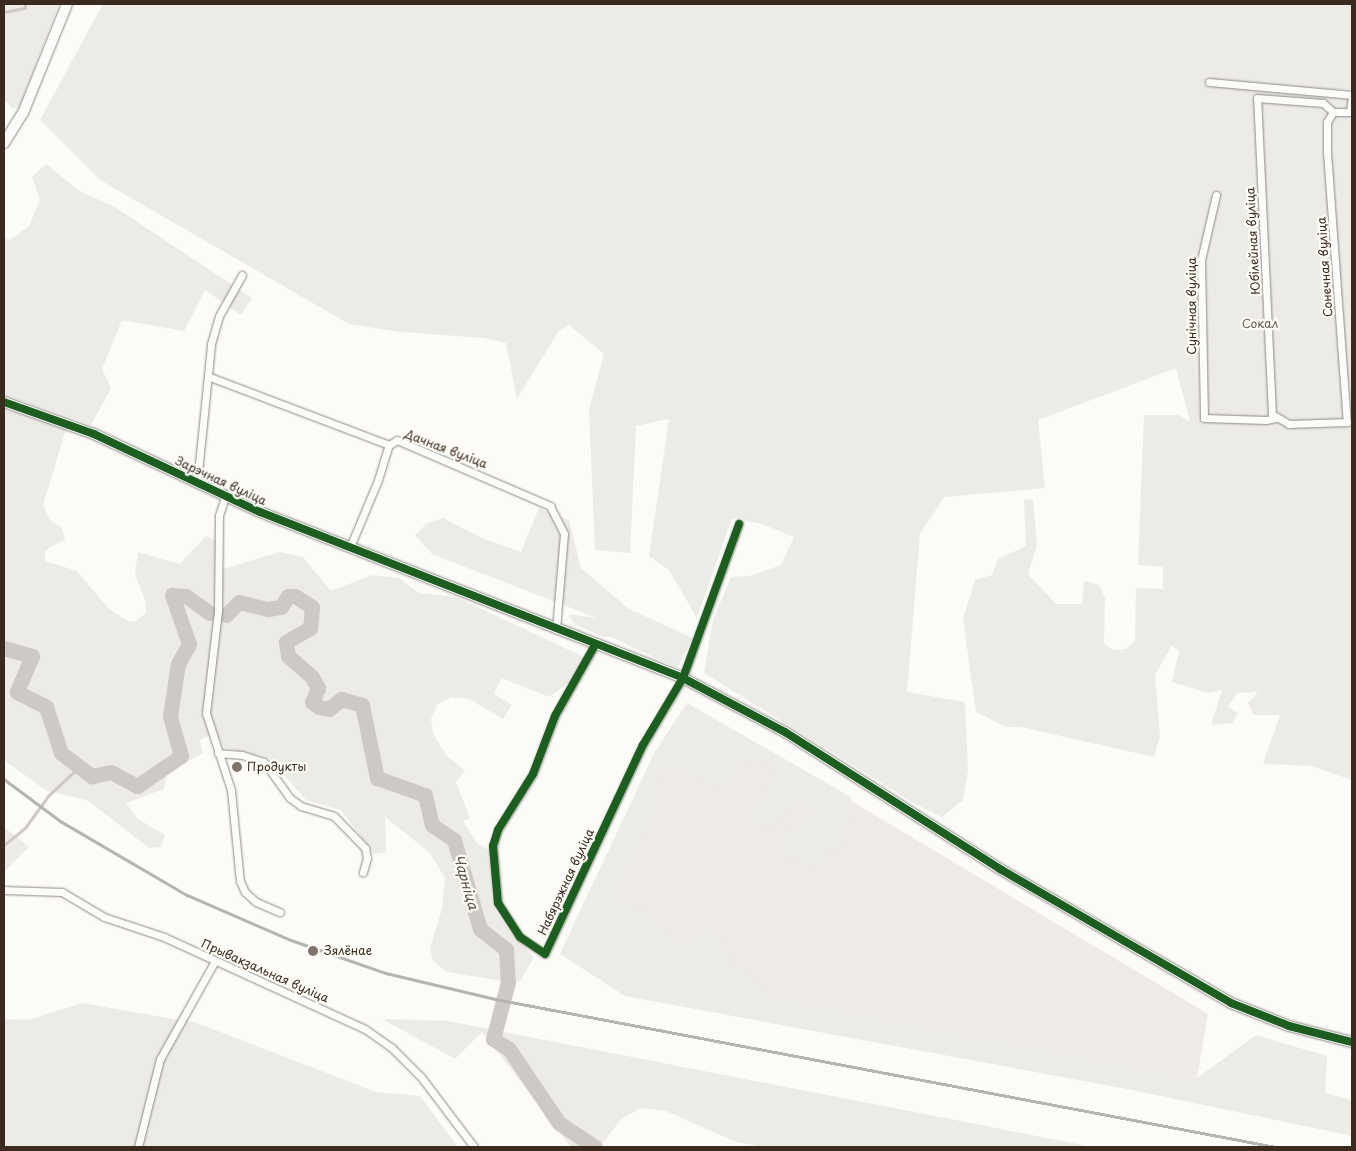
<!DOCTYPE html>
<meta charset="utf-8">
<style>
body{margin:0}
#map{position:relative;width:1356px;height:1151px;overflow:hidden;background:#fcfbf8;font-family:"Playpen Sans",sans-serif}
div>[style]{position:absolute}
.built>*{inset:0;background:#eeebe7}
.green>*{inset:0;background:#edebe6}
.stream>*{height:2.5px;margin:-1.25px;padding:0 1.25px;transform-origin:1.25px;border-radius:1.25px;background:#cec9c4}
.river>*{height:15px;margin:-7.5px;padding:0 7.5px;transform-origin:7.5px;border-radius:7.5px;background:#cec9c4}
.roads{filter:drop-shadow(0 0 1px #8d8985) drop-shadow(0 0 1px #8d8985)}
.street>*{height:7px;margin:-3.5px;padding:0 3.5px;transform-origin:3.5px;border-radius:3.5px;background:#fbfbf9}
.secondary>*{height:10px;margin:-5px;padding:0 5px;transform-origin:5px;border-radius:5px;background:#fbfbf9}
.rail>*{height:2.5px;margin:-1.25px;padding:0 1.25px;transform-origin:1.25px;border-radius:1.25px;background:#b6b4b1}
.cycleway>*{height:8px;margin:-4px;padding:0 4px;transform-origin:4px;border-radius:4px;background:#1b5e20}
.dots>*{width:14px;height:14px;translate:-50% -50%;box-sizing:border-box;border:2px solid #fdfcf7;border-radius:50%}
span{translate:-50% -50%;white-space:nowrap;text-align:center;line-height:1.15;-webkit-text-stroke:4.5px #fdfcf7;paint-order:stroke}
.street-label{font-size:12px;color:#3b2a1e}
.park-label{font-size:12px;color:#64574c}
.poi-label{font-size:12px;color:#3b2a1e}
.left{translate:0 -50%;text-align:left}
.water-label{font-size:14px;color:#615349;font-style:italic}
.frame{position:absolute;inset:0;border:5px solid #3b2a1e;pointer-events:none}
</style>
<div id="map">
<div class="built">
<i style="clip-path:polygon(687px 703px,1208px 1014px,1197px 1078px,560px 954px,655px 752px)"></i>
</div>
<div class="green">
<i style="clip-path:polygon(4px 4px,59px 4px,20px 106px,12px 108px,4px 100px)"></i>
<i style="clip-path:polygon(103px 4px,1352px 4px,1351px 89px,1300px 91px,1352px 99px,1352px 780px,1311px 766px,1263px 764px,1280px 715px,1254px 715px,1248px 703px,1258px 692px,1237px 693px,1228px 707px,1238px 713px,1232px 723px,1211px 725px,1222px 690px,1208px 693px,1172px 682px,1179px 651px,1172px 645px,1155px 675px,1160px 737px,1154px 757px,1021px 727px,1006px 727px,976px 712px,963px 619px,975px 580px,992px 575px,998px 559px,1026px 546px,1024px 500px,1033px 499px,1037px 545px,1028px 574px,1056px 604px,1082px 604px,1084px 581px,1099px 585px,1105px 598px,1104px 644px,1114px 650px,1126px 649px,1135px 641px,1136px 588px,1163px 589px,1163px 567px,1138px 565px,1144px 415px,1179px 415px,1190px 422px,1176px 368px,1038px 420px,1045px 488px,944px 497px,920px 534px,907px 692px,965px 702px,968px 770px,963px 800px,942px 817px,917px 805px,704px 673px,713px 620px,731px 577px,750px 576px,781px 565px,794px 537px,762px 524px,732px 518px,697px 618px,669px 570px,649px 556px,669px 419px,636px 426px,630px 553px,595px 550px,589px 410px,604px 354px,569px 325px,558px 332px,517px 399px,506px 343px,484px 338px,400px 332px,349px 324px,100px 180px,40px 120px)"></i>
<i style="clip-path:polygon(46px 164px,81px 192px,115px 207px,252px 298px,241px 315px,205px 290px,184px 331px,122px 320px,102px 369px,111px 388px,91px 425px,4px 395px,4px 238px,10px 240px,29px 226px,40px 200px,32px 177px)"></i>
<i style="clip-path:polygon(4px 409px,66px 429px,43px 505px,50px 520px,62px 528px,65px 540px,50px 547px,45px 552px,45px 561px,77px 571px,109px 609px,126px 620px,134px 622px,146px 613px,145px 600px,135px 574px,138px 552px,180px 564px,206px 536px,217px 541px,223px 569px,280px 552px,303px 557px,331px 591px,372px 575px,399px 578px,419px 593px,456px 597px,584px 657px,570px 682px,549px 697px,502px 678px,494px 694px,512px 705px,503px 719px,469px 699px,451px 697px,437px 705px,431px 719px,433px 734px,447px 756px,465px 771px,456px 782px,470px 818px,463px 821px,477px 843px,492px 852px,493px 907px,511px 933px,534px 957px,521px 980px,514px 983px,447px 972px,433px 961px,430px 948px,442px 909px,445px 878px,430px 853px,385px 817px,386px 852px,374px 854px,341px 810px,306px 800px,269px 758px,225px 748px,215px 733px,200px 740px,203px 753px,167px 773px,164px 789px,126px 803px,138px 819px,165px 835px,161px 847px,149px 848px,87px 800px,47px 791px,4px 760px)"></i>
<i style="clip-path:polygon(539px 508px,569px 520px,581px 568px,629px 609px,693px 638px,677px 668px,611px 637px,603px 637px,574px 624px,568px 614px,597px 618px,432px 554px,415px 535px,426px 524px,443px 518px,482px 538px,521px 552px)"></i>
<i style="clip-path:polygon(687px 703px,851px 797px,852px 824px,841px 828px,848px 841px,841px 849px,827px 853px,823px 871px,788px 859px,773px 841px,814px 811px,803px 802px,761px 837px,760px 825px,745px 822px,745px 810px,762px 798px,776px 764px,758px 765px,746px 761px,727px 791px,665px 768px,655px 789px,663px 797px,617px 896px,652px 912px,681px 944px,714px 923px,733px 960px,772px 995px,1197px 1078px,1256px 1035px,1327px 1056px,1325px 1093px,1352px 1100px,1352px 1136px,1132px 1090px,625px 996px,560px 954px,655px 752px)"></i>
<i style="clip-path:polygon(4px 827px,29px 847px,4px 872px)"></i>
<i style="clip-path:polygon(82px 1003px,197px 1023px,376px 1092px,420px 1096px,458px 1147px,4px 1147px,4px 1019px,28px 1020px)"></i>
<i style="clip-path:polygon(382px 1019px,448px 1021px,1093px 1147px,764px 1147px,736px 1142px,666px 1111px,641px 1108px,621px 1119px,600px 1147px,571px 1147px,482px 1032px,455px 1059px)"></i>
</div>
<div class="stream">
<i style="left:4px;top:12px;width:21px;rotate:-11deg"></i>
<i style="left:25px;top:8px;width:4px;rotate:-90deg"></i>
<i style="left:4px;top:845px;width:27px;rotate:-39deg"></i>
<i style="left:25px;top:828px;width:39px;rotate:-54deg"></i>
<i style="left:48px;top:796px;width:41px;rotate:-43deg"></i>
</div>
<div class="river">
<i style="left:226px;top:615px;width:18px;rotate:-45deg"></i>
<i style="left:239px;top:602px;width:30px;rotate:14deg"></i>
<i style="left:268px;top:609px;width:13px;rotate:-9deg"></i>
<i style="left:281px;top:607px;width:13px;rotate:-58deg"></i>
<i style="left:288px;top:596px;width:7px"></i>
<i style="left:295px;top:596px;width:20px;rotate:33deg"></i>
<i style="left:312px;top:607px;width:21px;rotate:95deg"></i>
<i style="left:310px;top:628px;width:28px;rotate:150deg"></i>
<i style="left:286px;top:642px;width:14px;rotate:82deg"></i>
<i style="left:288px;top:656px;width:32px;rotate:41deg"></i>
<i style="left:312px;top:677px;width:13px;rotate:61deg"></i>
<i style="left:318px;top:688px;width:15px;rotate:113deg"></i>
<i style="left:312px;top:702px;width:9px;rotate:36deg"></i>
<i style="left:319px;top:707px;width:10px;rotate:11deg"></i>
<i style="left:329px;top:709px;width:16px;rotate:-40deg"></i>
<i style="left:341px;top:699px;width:22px;rotate:16deg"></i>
<i style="left:362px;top:705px;width:75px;rotate:78.4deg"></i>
<i style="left:377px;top:778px;width:51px;rotate:19.5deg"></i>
<i style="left:425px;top:795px;width:31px;rotate:77deg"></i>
<i style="left:432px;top:825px;width:27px;rotate:34deg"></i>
<i style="left:454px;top:840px;width:93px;rotate:73.7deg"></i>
<i style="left:480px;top:929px;width:33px;rotate:38deg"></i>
<i style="left:506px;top:949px;width:33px;rotate:87deg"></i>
<i style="left:508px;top:982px;width:59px;rotate:104.7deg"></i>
<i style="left:493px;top:1039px;width:19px;rotate:32deg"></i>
<i style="left:509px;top:1049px;width:89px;rotate:56deg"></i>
<i style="left:559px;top:1123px;width:43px;rotate:33.7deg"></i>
<i style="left:4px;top:648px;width:29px;rotate:16deg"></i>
<i style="left:32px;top:656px;width:39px;rotate:113deg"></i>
<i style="left:17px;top:692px;width:33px;rotate:27deg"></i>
<i style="left:46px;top:707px;width:48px;rotate:71.9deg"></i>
<i style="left:61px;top:753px;width:39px;rotate:37deg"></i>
<i style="left:92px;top:776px;width:19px;rotate:-12deg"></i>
<i style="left:111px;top:772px;width:30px;rotate:28deg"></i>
<i style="left:137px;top:786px;width:53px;rotate:-34.3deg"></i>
<i style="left:181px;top:756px;width:41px;rotate:-105.4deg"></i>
<i style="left:170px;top:716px;width:53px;rotate:-81.3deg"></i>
<i style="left:178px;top:664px;width:23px;rotate:-61deg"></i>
<i style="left:189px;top:644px;width:52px;rotate:-109.1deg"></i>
<i style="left:172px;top:595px;width:14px;rotate:4deg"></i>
<i style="left:186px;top:596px;width:29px;rotate:36deg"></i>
</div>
<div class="roads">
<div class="street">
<i style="left:1209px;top:82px;width:144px;rotate:5.2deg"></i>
<i style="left:1333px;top:112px;width:12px;rotate:121deg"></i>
<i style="left:1327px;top:122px;width:30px;rotate:90deg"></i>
<i style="left:1327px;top:152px;width:271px;rotate:85.8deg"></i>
<i style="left:1347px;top:422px;width:58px;rotate:178deg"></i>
<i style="left:1289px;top:424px;width:20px;rotate:-150deg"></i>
<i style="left:1272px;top:414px;width:316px;rotate:-92.7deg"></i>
<i style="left:1257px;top:98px;width:66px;rotate:4.3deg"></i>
<i style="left:1323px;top:103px;width:13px;rotate:42deg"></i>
<i style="left:1333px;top:112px;width:19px"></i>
<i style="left:1350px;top:112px;width:17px;rotate:-83deg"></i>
<i style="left:1216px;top:195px;width:67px;rotate:103deg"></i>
<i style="left:1201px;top:260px;width:158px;rotate:88.9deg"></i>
<i style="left:1204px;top:418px;width:62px;rotate:1.8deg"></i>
<i style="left:1266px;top:420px;width:10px;rotate:-11deg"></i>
<i style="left:210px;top:377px;width:191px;rotate:20.8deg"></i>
<i style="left:389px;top:445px;width:9px;rotate:-32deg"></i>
<i style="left:397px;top:440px;width:167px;rotate:23.3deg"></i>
<i style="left:550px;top:506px;width:31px;rotate:63deg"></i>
<i style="left:564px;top:534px;width:96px;rotate:94.8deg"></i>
<i style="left:197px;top:483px;width:140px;rotate:-84.2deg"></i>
<i style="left:211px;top:344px;width:29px;rotate:-74deg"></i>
<i style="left:219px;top:316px;width:47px;rotate:-60.7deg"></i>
<i style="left:225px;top:497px;width:19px;rotate:108deg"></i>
<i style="left:219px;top:515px;width:96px;rotate:90.6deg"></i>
<i style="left:218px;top:611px;width:103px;rotate:96.7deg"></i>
<i style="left:206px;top:713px;width:81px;rotate:72deg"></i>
<i style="left:231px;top:790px;width:91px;rotate:84.4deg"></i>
<i style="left:240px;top:881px;width:12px;rotate:66deg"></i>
<i style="left:245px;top:892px;width:15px;rotate:42deg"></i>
<i style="left:256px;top:902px;width:26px;rotate:23deg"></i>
<i style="left:350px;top:547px;width:73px;rotate:-67.3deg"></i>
<i style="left:378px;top:480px;width:37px;rotate:-73deg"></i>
<i style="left:595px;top:645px;width:81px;rotate:119.4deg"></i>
<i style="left:555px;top:716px;width:62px;rotate:110.8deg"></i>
<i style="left:533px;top:774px;width:66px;rotate:122deg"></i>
<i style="left:498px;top:830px;width:17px;rotate:107deg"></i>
<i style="left:493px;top:846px;width:57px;rotate:85deg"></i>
<i style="left:498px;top:903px;width:40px;rotate:57.1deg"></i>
<i style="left:520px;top:937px;width:30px;rotate:34deg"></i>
<i style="left:545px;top:954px;width:231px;rotate:-64.9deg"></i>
<i style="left:643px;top:745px;width:78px;rotate:-59.2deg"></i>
<i style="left:683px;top:678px;width:164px;rotate:-70deg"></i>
<i style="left:218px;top:753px;width:24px;rotate:5deg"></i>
<i style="left:242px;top:755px;width:23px;rotate:18deg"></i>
<i style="left:264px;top:762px;width:44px;rotate:54.2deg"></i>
<i style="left:290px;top:798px;width:14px;rotate:36deg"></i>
<i style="left:301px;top:806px;width:34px;rotate:17deg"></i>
<i style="left:334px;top:816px;width:45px;rotate:45.9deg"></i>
<i style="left:365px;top:848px;width:10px;rotate:79deg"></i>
<i style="left:367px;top:858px;width:15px;rotate:106deg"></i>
<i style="left:4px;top:890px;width:58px;rotate:2deg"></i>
<i style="left:62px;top:892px;width:49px;rotate:30.8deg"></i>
<i style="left:104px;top:917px;width:63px;rotate:18.4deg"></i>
<i style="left:164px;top:937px;width:221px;rotate:24.6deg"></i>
<i style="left:365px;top:1029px;width:32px;rotate:35deg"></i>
<i style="left:391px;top:1047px;width:42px;rotate:45deg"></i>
<i style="left:421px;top:1077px;width:88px;rotate:52.9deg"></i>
<i style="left:138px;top:1147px;width:91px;rotate:-76deg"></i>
<i style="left:160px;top:1059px;width:112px;rotate:-60.7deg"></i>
</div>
<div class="secondary">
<i style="left:4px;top:143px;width:36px;rotate:-58deg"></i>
<i style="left:23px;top:113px;width:118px;rotate:-68deg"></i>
<i style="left:4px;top:402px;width:96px;rotate:19.6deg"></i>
<i style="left:94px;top:434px;width:183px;rotate:25.2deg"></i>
<i style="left:260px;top:512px;width:454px;rotate:21.4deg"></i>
<i style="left:683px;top:678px;width:115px;rotate:27.9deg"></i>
<i style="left:785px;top:732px;width:255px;rotate:32.5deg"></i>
<i style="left:1000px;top:869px;width:267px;rotate:30.1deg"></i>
<i style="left:1231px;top:1003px;width:62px;rotate:21.6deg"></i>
<i style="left:1289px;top:1026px;width:65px;rotate:14.3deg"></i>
</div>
</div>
<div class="rail">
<i style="left:4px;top:779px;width:72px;rotate:36.6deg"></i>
<i style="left:62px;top:822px;width:145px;rotate:30.3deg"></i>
<i style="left:187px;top:895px;width:113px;rotate:23.4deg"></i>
<i style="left:291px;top:940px;width:101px;rotate:19.2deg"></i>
<i style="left:386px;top:973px;width:112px;rotate:13.4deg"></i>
<i style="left:495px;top:999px;width:795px;rotate:10.73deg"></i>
</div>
<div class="cycleway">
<i style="left:4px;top:402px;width:96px;rotate:19.6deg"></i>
<i style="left:94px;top:434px;width:183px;rotate:25.2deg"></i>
<i style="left:260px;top:512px;width:454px;rotate:21.4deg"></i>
<i style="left:683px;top:678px;width:115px;rotate:27.9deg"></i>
<i style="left:785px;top:732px;width:255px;rotate:32.5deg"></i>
<i style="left:1000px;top:869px;width:267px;rotate:30.1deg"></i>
<i style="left:1231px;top:1003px;width:62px;rotate:21.6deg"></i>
<i style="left:1289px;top:1026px;width:65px;rotate:14.3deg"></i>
<i style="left:595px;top:645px;width:81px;rotate:119.4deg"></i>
<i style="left:555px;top:716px;width:62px;rotate:110.8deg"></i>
<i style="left:533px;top:774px;width:66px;rotate:122deg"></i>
<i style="left:498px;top:830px;width:17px;rotate:107deg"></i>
<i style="left:493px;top:846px;width:57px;rotate:85deg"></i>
<i style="left:498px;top:903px;width:40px;rotate:57.1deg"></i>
<i style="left:520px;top:937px;width:30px;rotate:34deg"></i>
<i style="left:545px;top:954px;width:231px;rotate:-64.9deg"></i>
<i style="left:643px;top:745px;width:78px;rotate:-59.2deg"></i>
<i style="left:683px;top:678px;width:164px;rotate:-70deg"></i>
</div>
<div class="dots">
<i style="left:237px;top:767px;background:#7f736a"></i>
<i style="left:313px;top:951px;background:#7f736a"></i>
</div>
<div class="street-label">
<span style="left:1253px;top:241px;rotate:-93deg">Юбілейная вуліца</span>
<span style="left:1325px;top:267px;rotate:-94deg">Сонечная вуліца</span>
<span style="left:1192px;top:306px;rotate:-90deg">Сунічная вуліца</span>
<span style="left:446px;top:449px;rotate:21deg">Дачная вуліца</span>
<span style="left:221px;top:481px;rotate:25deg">Зарэчная вуліца</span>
<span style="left:566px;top:882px;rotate:-65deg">Набярэжная вуліца</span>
<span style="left:265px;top:971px;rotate:24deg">Прывакзальная вуліца</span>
</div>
<div class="park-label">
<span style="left:1260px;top:324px">Сокал</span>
</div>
<div class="poi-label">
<span class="left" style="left:247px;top:767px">Продукты</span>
<span class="left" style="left:324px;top:951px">Зялёнае</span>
</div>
<div class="water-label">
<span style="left:466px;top:882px;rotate:74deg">Чарніца</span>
</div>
<div class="frame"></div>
</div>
